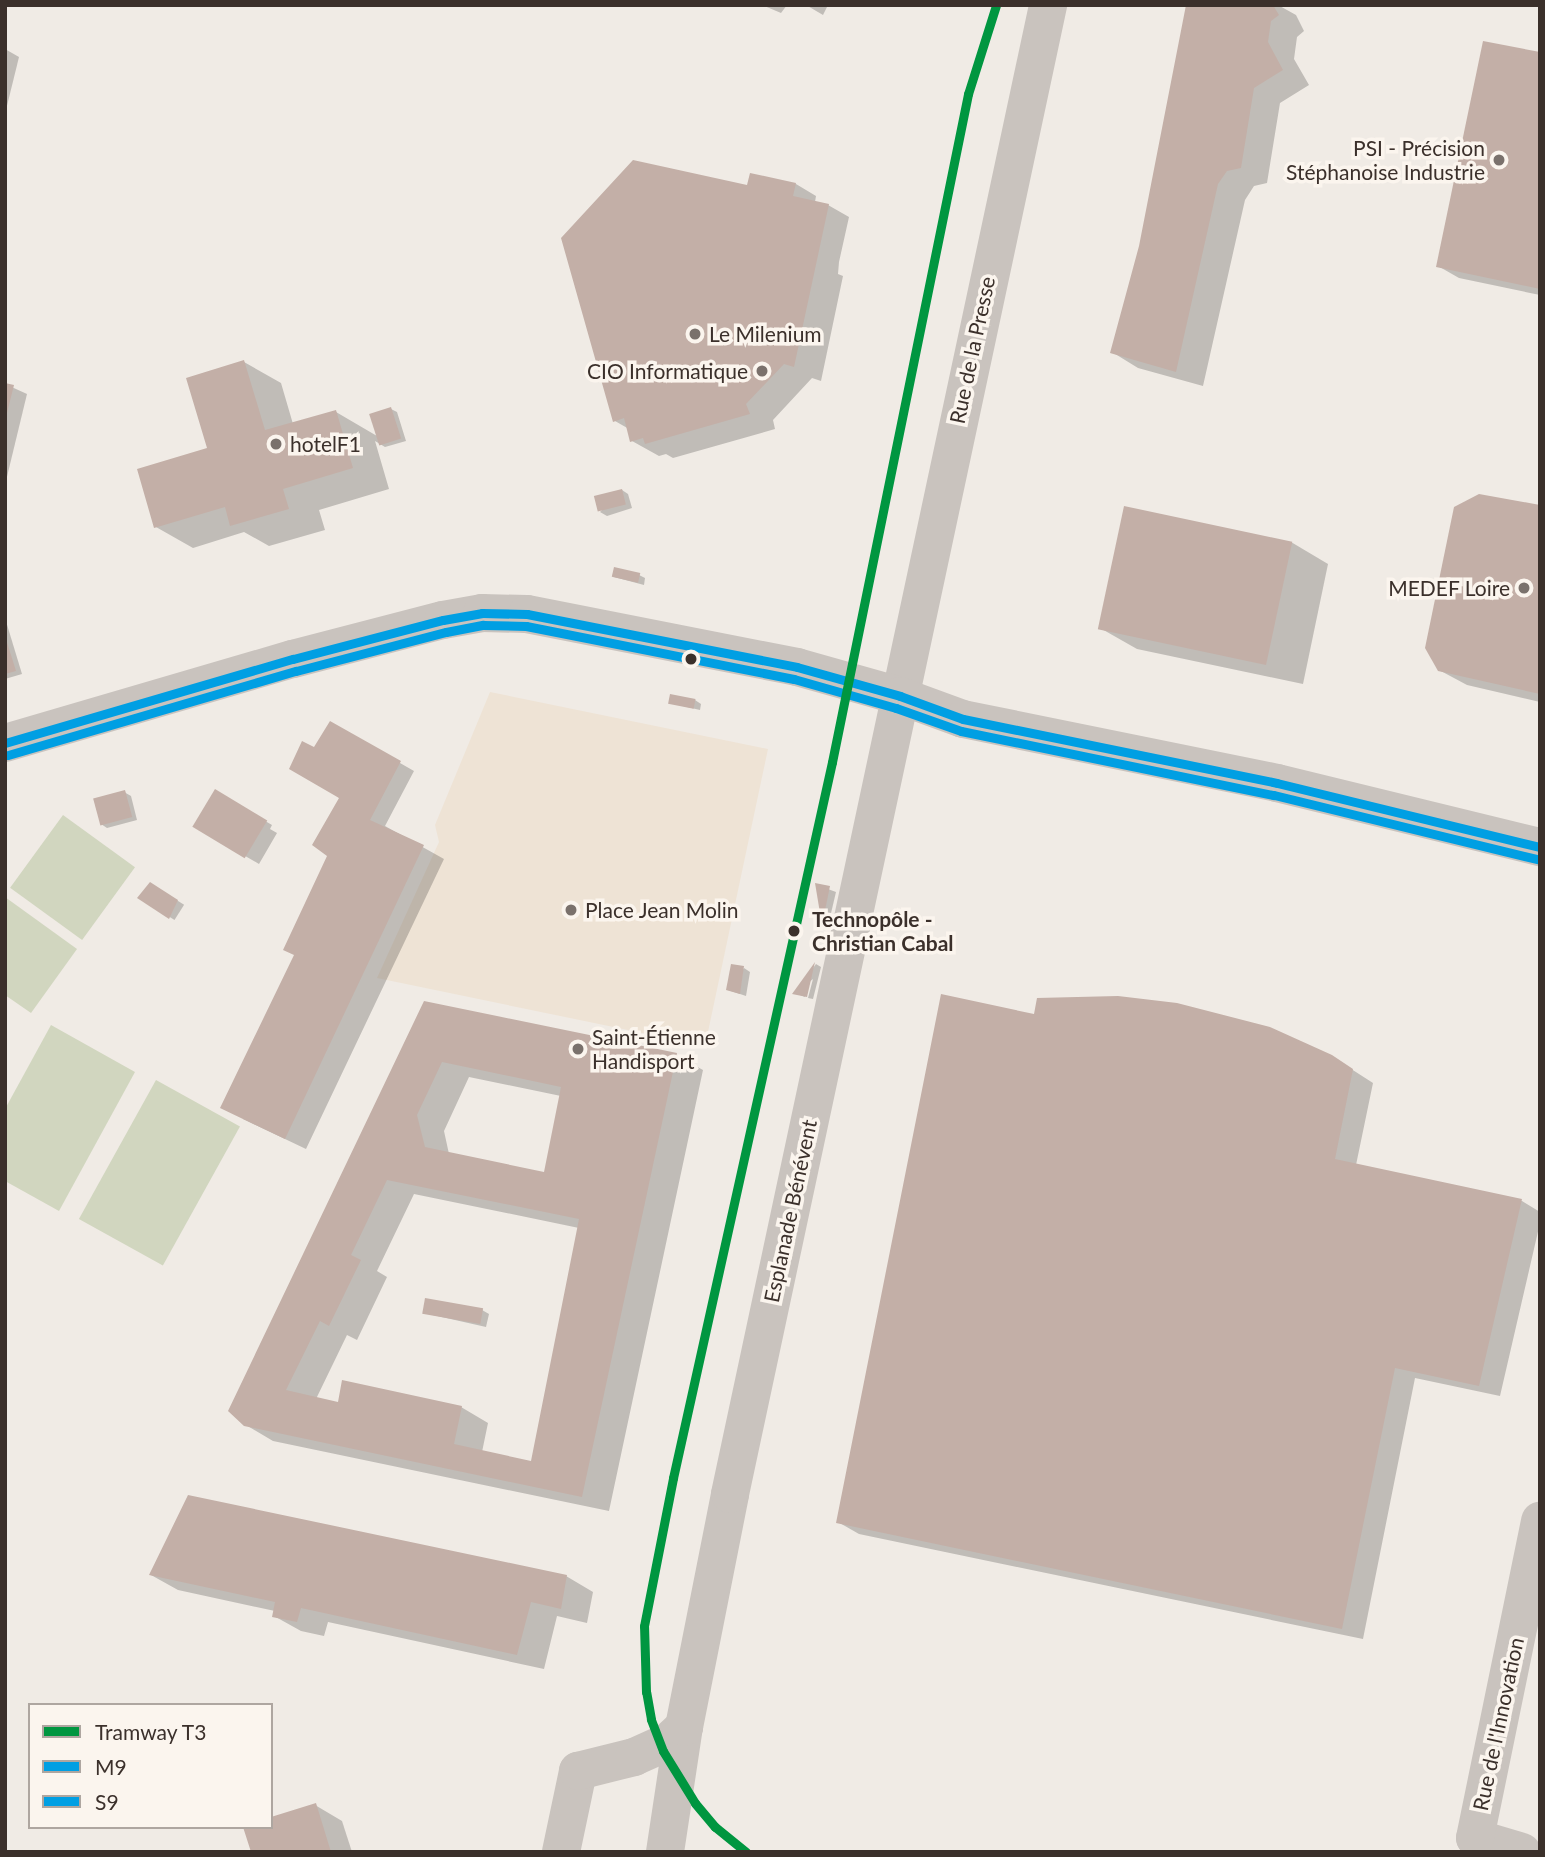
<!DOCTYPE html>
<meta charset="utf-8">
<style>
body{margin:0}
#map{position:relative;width:1545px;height:1857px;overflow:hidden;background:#f0ebe5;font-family:Lato,sans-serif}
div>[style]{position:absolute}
.green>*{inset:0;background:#d1d6bf;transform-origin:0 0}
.plaza>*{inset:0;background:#eee3d5}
.shadow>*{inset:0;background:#0003;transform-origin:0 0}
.building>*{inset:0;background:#c3afa7;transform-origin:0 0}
.minor>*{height:38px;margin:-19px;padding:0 19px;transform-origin:19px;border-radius:19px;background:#c9c3be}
.tertiary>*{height:38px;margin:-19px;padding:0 19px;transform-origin:19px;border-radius:19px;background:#c9c3be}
.bus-1>*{height:9px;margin:-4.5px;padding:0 4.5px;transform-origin:4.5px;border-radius:4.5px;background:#009fe3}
.bus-2>*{height:9px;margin:-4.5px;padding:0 4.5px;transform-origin:4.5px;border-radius:4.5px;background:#009fe3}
.tram-1>*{height:9px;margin:-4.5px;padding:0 4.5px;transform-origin:4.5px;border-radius:4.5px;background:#009640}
.dots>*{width:19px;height:19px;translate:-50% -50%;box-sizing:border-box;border:4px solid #fbf5ee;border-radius:50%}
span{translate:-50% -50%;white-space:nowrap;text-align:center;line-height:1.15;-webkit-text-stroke:7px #fbf5ee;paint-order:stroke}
.poi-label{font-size:21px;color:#3b302b}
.right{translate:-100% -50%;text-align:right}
.left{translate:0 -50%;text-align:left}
.street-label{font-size:21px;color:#3b302b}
.stop-label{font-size:21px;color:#3b302b;font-weight:700}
.frame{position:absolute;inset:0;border:7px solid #3b302b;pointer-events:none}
.legend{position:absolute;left:28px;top:1703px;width:245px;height:126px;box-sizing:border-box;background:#fbf5ee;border:2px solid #aea6a0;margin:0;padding:9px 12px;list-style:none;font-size:21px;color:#3b302b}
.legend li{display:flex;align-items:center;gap:14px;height:35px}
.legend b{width:35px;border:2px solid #aea6a0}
</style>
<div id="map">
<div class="green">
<i style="left:63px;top:815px;width:89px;height:90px;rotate:36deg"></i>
<i style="clip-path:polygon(5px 897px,77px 949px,31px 1013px,5px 995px)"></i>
<i style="clip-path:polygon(51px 1025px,135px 1072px,59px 1211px,5px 1181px,5px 1109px)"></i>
<i style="left:156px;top:1080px;width:96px;height:159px;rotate:29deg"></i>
</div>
<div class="plaza">
<i style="clip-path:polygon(490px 692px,768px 749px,705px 1046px,377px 978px,439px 842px,435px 825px)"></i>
</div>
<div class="shadow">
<i style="clip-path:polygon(762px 5px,787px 5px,781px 13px)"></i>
<i style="clip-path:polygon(806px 5px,828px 5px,823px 15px)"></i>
<i style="clip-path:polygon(1262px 5px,1278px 5px,1296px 15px,1304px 31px,1297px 37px,1294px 59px,1309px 85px,1280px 103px,1267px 183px,1254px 186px,1245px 200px,1203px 386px,1138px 368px,1112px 352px)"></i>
<i style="clip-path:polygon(5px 49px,19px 57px,5px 114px)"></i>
<i style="clip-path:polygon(1540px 54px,1540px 295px,1459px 278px,1438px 266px)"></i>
<i style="clip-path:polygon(796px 184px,816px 196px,815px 202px,828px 205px,849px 217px,839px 262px,838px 274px,843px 276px,821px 381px,812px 378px,773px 420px,775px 429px,673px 458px,666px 454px,659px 456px,632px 441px,629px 429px,615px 421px,748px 188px)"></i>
<i style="clip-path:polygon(244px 362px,281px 383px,293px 424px,336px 412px,377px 436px,391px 409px,397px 412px,406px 441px,385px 447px,375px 441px,389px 489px,319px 510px,325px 530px,269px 546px,244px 532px,193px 548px,156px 527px,210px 449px)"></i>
<i style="clip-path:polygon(5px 384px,27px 394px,5px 485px)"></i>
<i style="clip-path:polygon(622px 490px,628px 494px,632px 508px,607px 516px,600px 512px)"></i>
<i style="clip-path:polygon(1540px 507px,1540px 702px,1467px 685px,1439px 670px)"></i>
<i style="clip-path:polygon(1291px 542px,1328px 564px,1303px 684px,1137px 649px,1100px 628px)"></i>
<i style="clip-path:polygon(639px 575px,645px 578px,644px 585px,614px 577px)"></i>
<i style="clip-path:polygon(5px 618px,22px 674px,5px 679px)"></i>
<i style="clip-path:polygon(695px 700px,701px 704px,700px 710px,670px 703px)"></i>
<i style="clip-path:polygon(330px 723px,414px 771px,385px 826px,444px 859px,306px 1149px,243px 1119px,330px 855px,340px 800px,315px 750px)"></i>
<i style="clip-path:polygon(124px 792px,131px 796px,137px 820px,107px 828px,101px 824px)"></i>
<i style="clip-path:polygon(215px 792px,272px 825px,270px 829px,277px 833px,259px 864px,195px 827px)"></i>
<i style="left:151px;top:884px;width:39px;height:18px;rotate:32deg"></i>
<i style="clip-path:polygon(817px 885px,836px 892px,828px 926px,823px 923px)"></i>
<i style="clip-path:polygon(816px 964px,821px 967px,813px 999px,808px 998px,813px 979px,808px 983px,805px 997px,795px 993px)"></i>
<i style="clip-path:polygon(744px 968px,750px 972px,746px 996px,728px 990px)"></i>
<i style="clip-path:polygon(evenodd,425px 1003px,676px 1055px,703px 1070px,609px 1511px,273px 1441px,246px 1425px,425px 1003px,469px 1077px,561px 1096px,545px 1174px,449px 1154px,444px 1131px,469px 1077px,425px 1003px,414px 1194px,579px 1228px,532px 1463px,482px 1452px,488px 1423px,461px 1407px,339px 1404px,316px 1399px,347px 1335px,357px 1340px,387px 1277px,377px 1271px,414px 1194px)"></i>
<i style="clip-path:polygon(1035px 1016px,1331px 1056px,1373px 1083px,1356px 1165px,1522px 1201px,1540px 1212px,1540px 1223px,1500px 1396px,1415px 1378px,1363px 1639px,859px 1534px,838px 1522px)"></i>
<i style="clip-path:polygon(482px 1310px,489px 1314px,486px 1327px,424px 1313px)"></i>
<i style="clip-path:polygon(151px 1575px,566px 1576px,593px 1592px,587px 1623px,557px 1616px,544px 1669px,328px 1622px,324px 1636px,301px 1631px,274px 1616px,275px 1611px,178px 1590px)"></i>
<i style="clip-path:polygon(315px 1805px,342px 1821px,352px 1852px,253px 1852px,271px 1827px)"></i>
</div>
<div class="building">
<i style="clip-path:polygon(1186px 5px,1273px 5px,1279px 15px,1271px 21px,1268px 42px,1283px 70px,1254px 88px,1241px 168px,1227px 171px,1218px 184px,1176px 372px,1110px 353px,1139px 246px)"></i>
<i style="clip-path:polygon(1483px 41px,1540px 52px,1540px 289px,1436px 267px)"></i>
<i style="clip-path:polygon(633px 160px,747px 185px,750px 173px,796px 183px,793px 196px,829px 204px,794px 367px,784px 364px,746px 404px,750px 414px,645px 444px,643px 438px,630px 442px,624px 418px,613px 422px,561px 238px)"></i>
<i style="clip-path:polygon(244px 360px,265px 430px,336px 410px,353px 468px,283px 489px,289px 509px,230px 526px,225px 507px,154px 528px,137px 469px,207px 448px,186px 378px)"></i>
<i style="clip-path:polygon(5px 383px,14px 385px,6px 417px,5px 417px)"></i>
<i style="left:391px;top:407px;width:33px;height:23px;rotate:72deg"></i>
<i style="left:622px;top:489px;width:16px;height:29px;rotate:76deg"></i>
<i style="clip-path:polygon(1479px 494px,1540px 505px,1540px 694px,1438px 671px,1425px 648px,1454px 507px)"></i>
<i style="left:1124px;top:506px;width:172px;height:126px;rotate:12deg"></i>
<i style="left:614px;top:567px;width:27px;height:10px;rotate:13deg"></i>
<i style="clip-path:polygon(5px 636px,16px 671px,5px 674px)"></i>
<i style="left:670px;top:694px;width:26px;height:10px;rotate:11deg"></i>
<i style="clip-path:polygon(330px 721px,401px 761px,370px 820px,424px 845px,285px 1139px,220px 1108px,294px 955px,283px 950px,327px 856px,312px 845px,339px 798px,289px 769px,302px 741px,314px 747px)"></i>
<i style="left:215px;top:789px;width:61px;height:44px;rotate:31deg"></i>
<i style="left:125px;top:790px;width:28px;height:33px;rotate:75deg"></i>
<i style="clip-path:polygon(150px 882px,178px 900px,169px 919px,137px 898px)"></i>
<i style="clip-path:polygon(815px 883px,830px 886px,822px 925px)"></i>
<i style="clip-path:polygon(815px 962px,807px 997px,792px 994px)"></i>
<i style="clip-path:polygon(731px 964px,744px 966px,740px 994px,726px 990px)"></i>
<i style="clip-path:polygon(941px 994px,1034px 1014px,1037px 998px,1118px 996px,1177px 1003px,1270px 1027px,1332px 1055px,1353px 1069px,1335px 1159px,1522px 1199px,1479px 1386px,1395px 1368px,1342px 1629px,836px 1523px)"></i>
<i style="clip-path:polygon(evenodd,424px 1001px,677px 1053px,582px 1497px,244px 1426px,228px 1411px,424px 1001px,442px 1062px,561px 1087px,544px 1172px,425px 1147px,417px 1115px,442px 1062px,424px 1001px,387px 1180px,579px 1219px,531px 1461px,454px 1444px,462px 1406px,342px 1380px,338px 1402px,286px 1390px,320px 1321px,329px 1326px,361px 1260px,351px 1255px,387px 1180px)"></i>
<i style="left:425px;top:1298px;width:59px;height:16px;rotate:10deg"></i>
<i style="clip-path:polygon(188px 1495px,567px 1575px,561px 1609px,531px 1602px,517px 1655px,301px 1608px,297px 1622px,272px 1617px,275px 1602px,149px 1575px)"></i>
<i style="clip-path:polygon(316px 1803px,331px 1852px,251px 1852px,243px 1827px,271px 1827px,271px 1817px)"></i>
</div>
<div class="minor">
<i style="left:561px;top:1852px;width:83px;rotate:-78.1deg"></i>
<i style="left:578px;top:1771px;width:58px;rotate:-14deg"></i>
<i style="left:634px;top:1757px;width:37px;rotate:-24deg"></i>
<i style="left:668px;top:1742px;width:22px;rotate:-43deg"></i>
<i style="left:665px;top:1852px;width:126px;rotate:-81.4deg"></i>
<i style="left:684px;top:1727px;width:237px;rotate:-78.8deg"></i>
<i style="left:730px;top:1494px;width:1523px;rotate:-77.94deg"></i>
<i style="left:1522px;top:1852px;width:49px;rotate:-163.4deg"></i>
<i style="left:1475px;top:1838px;width:324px;rotate:-78.4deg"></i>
</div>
<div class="tertiary">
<i style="left:5px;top:743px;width:300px;rotate:-16.3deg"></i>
<i style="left:293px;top:659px;width:155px;rotate:-14.6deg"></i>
<i style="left:443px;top:620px;width:40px;rotate:-10deg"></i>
<i style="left:482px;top:613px;width:45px;rotate:1.3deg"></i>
<i style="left:527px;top:614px;width:275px;rotate:11.1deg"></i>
<i style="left:797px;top:667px;width:107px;rotate:15.7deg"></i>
<i style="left:900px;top:696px;width:67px;rotate:20.1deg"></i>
<i style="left:963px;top:719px;width:320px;rotate:11.5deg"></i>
<i style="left:1277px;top:783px;width:271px;rotate:13.7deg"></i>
</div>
<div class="bus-1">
<i style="left:5px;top:743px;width:300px;rotate:-16.3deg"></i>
<i style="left:293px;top:659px;width:155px;rotate:-14.6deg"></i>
<i style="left:443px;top:620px;width:40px;rotate:-10deg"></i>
<i style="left:482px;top:613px;width:45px;rotate:1.3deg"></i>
<i style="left:527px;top:614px;width:275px;rotate:11.1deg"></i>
<i style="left:797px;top:667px;width:107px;rotate:15.7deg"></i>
<i style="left:900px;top:696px;width:67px;rotate:20.1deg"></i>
<i style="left:963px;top:719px;width:320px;rotate:11.5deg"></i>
<i style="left:1277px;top:783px;width:271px;rotate:13.7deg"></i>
</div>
<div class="bus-2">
<i style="left:8px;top:755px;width:300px;rotate:-16.3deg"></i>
<i style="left:296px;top:671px;width:155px;rotate:-14.6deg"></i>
<i style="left:446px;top:632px;width:38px;rotate:-11deg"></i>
<i style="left:483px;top:625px;width:43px;rotate:1.3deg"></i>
<i style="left:526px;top:626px;width:273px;rotate:11.2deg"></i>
<i style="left:794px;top:679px;width:106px;rotate:15.9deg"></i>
<i style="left:896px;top:708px;width:69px;rotate:19.5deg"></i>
<i style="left:961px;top:731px;width:319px;rotate:11.6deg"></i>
<i style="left:1274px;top:795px;width:271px;rotate:13.7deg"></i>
</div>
<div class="tram-1">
<i style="left:746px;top:1852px;width:40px;rotate:-141deg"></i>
<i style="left:715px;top:1827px;width:31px;rotate:-130deg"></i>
<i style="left:695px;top:1803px;width:61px;rotate:-121.6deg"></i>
<i style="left:663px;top:1751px;width:34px;rotate:-111deg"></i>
<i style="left:651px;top:1719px;width:27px;rotate:-100deg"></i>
<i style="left:646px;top:1692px;width:66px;rotate:-91.7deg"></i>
<i style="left:644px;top:1626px;width:151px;rotate:-78.9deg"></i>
<i style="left:673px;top:1478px;width:733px;rotate:-77.48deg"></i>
<i style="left:832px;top:762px;width:682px;rotate:-78.49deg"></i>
<i style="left:968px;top:94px;width:93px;rotate:-72.5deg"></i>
</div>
<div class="dots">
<i style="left:1499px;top:160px;background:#7a716c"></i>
<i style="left:695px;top:334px;background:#7a716c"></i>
<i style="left:762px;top:371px;background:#7a716c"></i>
<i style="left:276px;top:444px;background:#7a716c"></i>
<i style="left:1524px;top:588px;background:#7a716c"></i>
<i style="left:691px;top:659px;background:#3b302b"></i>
<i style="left:571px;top:910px;background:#7a716c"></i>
<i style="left:794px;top:931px;background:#3b302b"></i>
<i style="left:578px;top:1049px;background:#7a716c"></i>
</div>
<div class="poi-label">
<span class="right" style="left:1485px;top:160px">PSI - Précision<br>Stéphanoise Industrie</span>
<span class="left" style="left:709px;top:334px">Le Milenium</span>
<span class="right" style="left:748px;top:371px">CIO Informatique</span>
<span class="left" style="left:290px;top:444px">hotelF1</span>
<span class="right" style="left:1510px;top:588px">MEDEF Loire</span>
<span class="left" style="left:585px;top:910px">Place Jean Molin</span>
<span class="left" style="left:592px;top:1049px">Saint-Étienne<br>Handisport</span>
</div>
<div class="street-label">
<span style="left:972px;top:350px;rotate:-78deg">Rue de la Presse</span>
<span style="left:790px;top:1211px;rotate:-78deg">Esplanade Bénévent</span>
<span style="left:1498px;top:1724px;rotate:-78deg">Rue de l'Innovation</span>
</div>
<div class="stop-label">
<span class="left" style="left:812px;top:931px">Technopôle -<br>Christian Cabal</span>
</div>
<div class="frame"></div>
<ul class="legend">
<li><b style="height:9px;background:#009640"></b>Tramway T3</li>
<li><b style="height:9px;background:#009fe3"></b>M9</li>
<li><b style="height:9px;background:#009fe3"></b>S9</li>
</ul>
</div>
